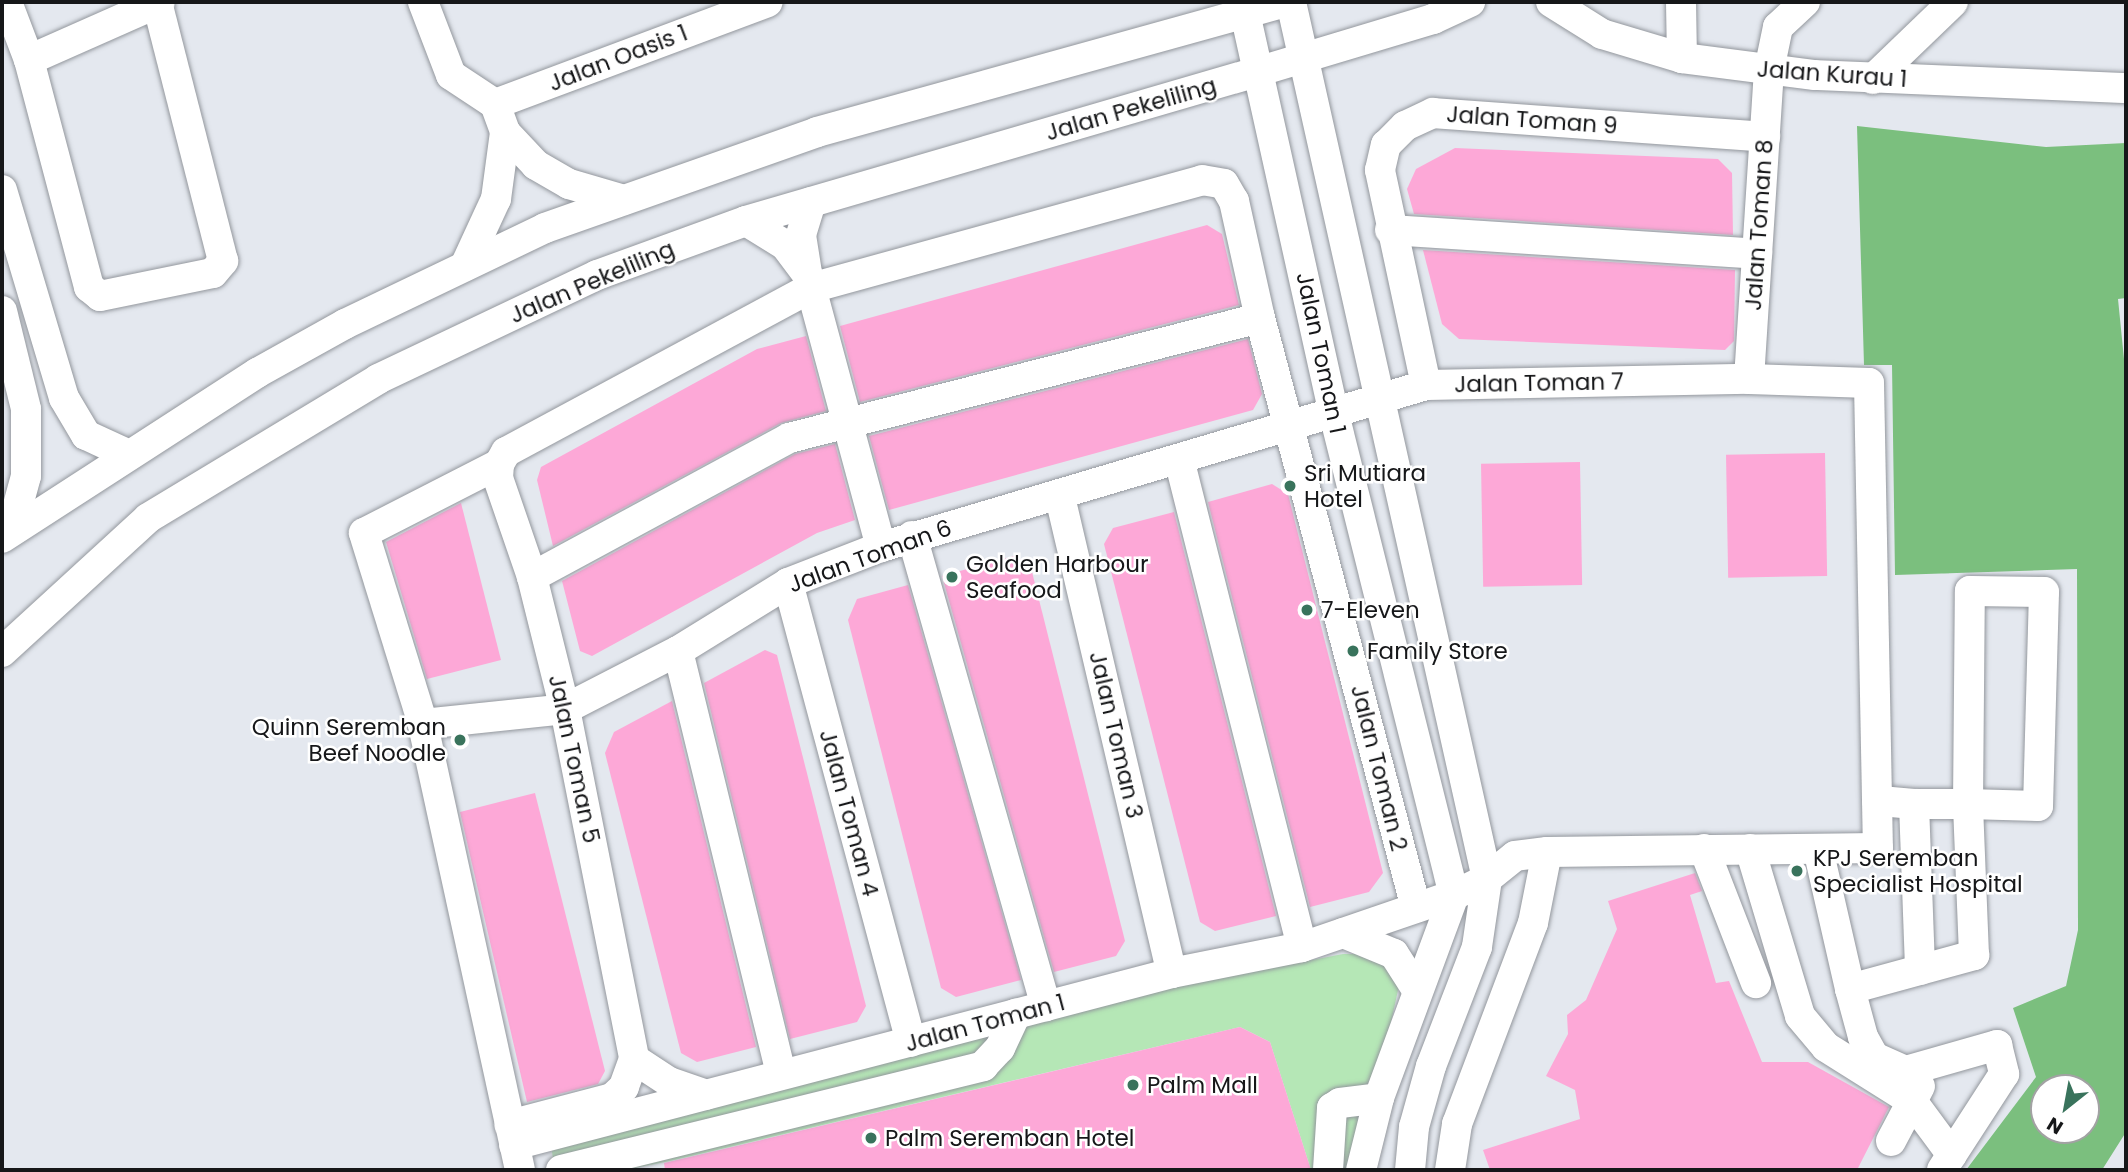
<!DOCTYPE html>
<style>
body{margin:0}
#map{position:relative;width:2128px;height:1172px;overflow:hidden;background:#e4e8ef;font-family:Poppins,sans-serif}
div>[style]{position:absolute}
.green>*{inset:0;background:#b5e7b6}
.forest>*{inset:0;background:#7bbf7e}
.building>*{inset:0;background:#fda8d7;transform-origin:0 0}
.roads{filter:drop-shadow(0 0 2px #93979d) drop-shadow(0 0 2px #93979d)}
.minor>*{height:30px;margin:-15px;padding:0 15px;transform-origin:15px;border-radius:15px;background:#fff}
.dots>*{width:19px;height:19px;translate:-50% -50%;box-sizing:border-box;border:4px solid #fff;border-radius:50%}
span{translate:-50% -50%;white-space:nowrap;text-align:center;line-height:1.15;-webkit-text-stroke:5px #fff;paint-order:stroke}
.street-label{font-size:23px;color:#161719}
.poi-label{font-size:23px;color:#161719}
.left{translate:0 -50%;text-align:left}
.right{translate:-100% -50%;text-align:right}
.frame{position:absolute;inset:0;border:4px solid #161719;pointer-events:none}
.north{position:absolute;left:2030px;top:1074px;width:70px;height:70px;box-sizing:border-box;background:#fff;border:2px solid #a2a2a3;border-radius:50%;rotate:211deg;font-size:19px;font-weight:700;line-height:28px;text-align:center;color:#161719}
.north::after{content:'';display:block;margin:auto;width:24px;height:32px;background:#39735c;clip-path:polygon(50% 0,100% 100%,50% 72%,0 100%)}
</style>
<div id="map">
<div class="green">
<i style="clip-path:polygon(1343px 954px,1371px 954px,1389px 964px,1400px 981px,1359px 1170px,1311px 1170px,1270px 1042px,1240px 1027px,670px 1161px,625px 1170px,555px 1170px,550px 1140px,1042px 1012px)"></i>
</div>
<div class="forest">
<i style="clip-path:polygon(evenodd,1857px 126px,2046px 147px,2126px 143px,2126px 298px,2118px 299px,2126px 379px,2126px 1132px,2102px 1170px,1966px 1170px,2036px 1077px,2013px 1008px,2066px 986px,2078px 930px,2077px 569px,1895px 575px,1892px 365px,1864px 365px,1857px 126px,2044px 1088px,2086px 1088px,2086px 1130px,2044px 1130px,2044px 1088px)"></i>
</div>
<div class="building">
<i style="clip-path:polygon(1455px 148px,1718px 159px,1732px 173px,1733px 235px,1414px 214px,1407px 189px,1416px 169px)"></i>
<i style="clip-path:polygon(1207px 225px,1222px 234px,1239px 305px,860px 402px,840px 326px)"></i>
<i style="clip-path:polygon(1423px 250px,1735px 270px,1734px 341px,1725px 350px,1459px 339px,1442px 324px)"></i>
<i style="clip-path:polygon(806px 336px,826px 411px,781px 423px,553px 546px,537px 480px,541px 467px,757px 349px)"></i>
<i style="clip-path:polygon(1248px 339px,1262px 394px,1253px 410px,889px 510px,869px 436px)"></i>
<i style="clip-path:polygon(835px 444px,855px 520px,817px 533px,592px 656px,580px 651px,562px 581px,795px 454px)"></i>
<i style="left:1825px;top:453px;width:123px;height:99px;rotate:89deg"></i>
<i style="left:1580px;top:462px;width:123px;height:99px;rotate:89deg"></i>
<i style="clip-path:polygon(1272px 484px,1288px 494px,1383px 873px,1369px 892px,1310px 907px,1208px 502px)"></i>
<i style="clip-path:polygon(461px 503px,501px 660px,427px 679px,386px 542px)"></i>
<i style="clip-path:polygon(1174px 512px,1276px 916px,1215px 931px,1200px 922px,1104px 544px,1113px 528px)"></i>
<i style="clip-path:polygon(1014px 556px,1030px 564px,1125px 941px,1116px 956px,1054px 972px,942px 576px)"></i>
<i style="clip-path:polygon(908px 585px,1021px 980px,956px 997px,941px 988px,848px 620px,857px 599px)"></i>
<i style="clip-path:polygon(765px 650px,777px 655px,866px 1006px,857px 1022px,790px 1039px,704px 683px)"></i>
<i style="clip-path:polygon(672px 701px,756px 1047px,697px 1062px,681px 1053px,605px 753px,614px 732px)"></i>
<i style="clip-path:polygon(535px 793px,605px 1071px,598px 1084px,527px 1102px,460px 812px)"></i>
<i style="clip-path:polygon(1695px 873px,1702px 891px,1690px 895px,1716px 983px,1729px 981px,1762px 1062px,1808px 1062px,1889px 1107px,1857px 1170px,1490px 1170px,1483px 1150px,1580px 1119px,1575px 1090px,1546px 1076px,1568px 1034px,1567px 1015px,1586px 1000px,1617px 929px,1608px 901px)"></i>
<i style="clip-path:polygon(1240px 1027px,1270px 1042px,1311px 1170px,665px 1170px,664px 1163px)"></i>
</div>
<div class="roads">
<div class="minor">
<i style="left:7px;top:2px;width:62px;rotate:69.2deg"></i>
<i style="left:29px;top:60px;width:235px;rotate:75.2deg"></i>
<i style="left:89px;top:287px;width:14px;rotate:39deg"></i>
<i style="left:100px;top:296px;width:115px;rotate:-11.5deg"></i>
<i style="left:213px;top:273px;width:16px;rotate:-50deg"></i>
<i style="left:223px;top:261px;width:266px;rotate:-104.3deg"></i>
<i style="left:423px;top:2px;width:78px;rotate:69deg"></i>
<i style="left:451px;top:75px;width:53px;rotate:33.4deg"></i>
<i style="left:1291px;top:2px;width:899px;rotate:77.4deg"></i>
<i style="left:1487px;top:879px;width:69px;rotate:98.4deg"></i>
<i style="left:1477px;top:947px;width:128px;rotate:111.1deg"></i>
<i style="left:1431px;top:1066px;width:63px;rotate:105.6deg"></i>
<i style="left:1414px;top:1127px;width:43px;rotate:95.3deg"></i>
<i style="left:1551px;top:2px;width:60px;rotate:32.1deg"></i>
<i style="left:1602px;top:34px;width:84px;rotate:16.7deg"></i>
<i style="left:1682px;top:58px;width:134px;rotate:7.3deg"></i>
<i style="left:1815px;top:75px;width:311px;rotate:2.4deg"></i>
<i style="left:1681px;top:2px;width:56px;rotate:89deg"></i>
<i style="left:1245px;top:13px;width:407px;rotate:77.5deg"></i>
<i style="left:1333px;top:410px;width:500px;rotate:76deg"></i>
<i style="left:1454px;top:895px;width:216px;rotate:110.3deg"></i>
<i style="left:1379px;top:1098px;width:74px;rotate:104deg"></i>
<i style="left:29px;top:60px;width:143px;rotate:-23.9deg"></i>
<i style="left:1873px;top:79px;width:111px;rotate:-43.9deg"></i>
<i style="left:495px;top:104px;width:291px;rotate:-20.5deg"></i>
<i style="left:495px;top:104px;width:30px;rotate:70deg"></i>
<i style="left:505px;top:132px;width:45px;rotate:46.8deg"></i>
<i style="left:536px;top:165px;width:38px;rotate:30deg"></i>
<i style="left:569px;top:184px;width:57px;rotate:16.2deg"></i>
<i style="left:2px;top:190px;width:217px;rotate:73.4deg"></i>
<i style="left:64px;top:398px;width:43px;rotate:59.3deg"></i>
<i style="left:86px;top:435px;width:45px;rotate:24.9deg"></i>
<i style="left:811px;top:202px;width:34px;rotate:107deg"></i>
<i style="left:801px;top:235px;width:38px;rotate:81deg"></i>
<i style="left:807px;top:273px;width:284px;rotate:74.9deg"></i>
<i style="left:746px;top:221px;width:46px;rotate:31.6deg"></i>
<i style="left:785px;top:245px;width:35px;rotate:53deg"></i>
<i style="left:1390px;top:230px;width:368px;rotate:3.7deg"></i>
<i style="left:465px;top:266px;width:74px;rotate:-65.2deg"></i>
<i style="left:496px;top:199px;width:68px;rotate:-82.3deg"></i>
<i style="left:2px;top:311px;width:101px;rotate:76.2deg"></i>
<i style="left:26px;top:409px;width:67px;rotate:90deg"></i>
<i style="left:26px;top:476px;width:57px;rotate:105.3deg"></i>
<i style="left:1749px;top:379px;width:310px;rotate:-86.3deg"></i>
<i style="left:1769px;top:70px;width:44px;rotate:-78.2deg"></i>
<i style="left:1778px;top:27px;width:37px;rotate:-43deg"></i>
<i style="left:1426px;top:385px;width:220px;rotate:-102.1deg"></i>
<i style="left:1380px;top:170px;width:26px;rotate:-77deg"></i>
<i style="left:1386px;top:145px;width:27px;rotate:-45deg"></i>
<i style="left:1405px;top:126px;width:31px;rotate:-25deg"></i>
<i style="left:1433px;top:113px;width:333px;rotate:4.1deg"></i>
<i style="left:1179px;top:459px;width:503px;rotate:75.85deg"></i>
<i style="left:499px;top:464px;width:14px;rotate:94deg"></i>
<i style="left:498px;top:478px;width:105px;rotate:71deg"></i>
<i style="left:532px;top:577px;width:136px;rotate:76deg"></i>
<i style="left:565px;top:709px;width:357px;rotate:78.8deg"></i>
<i style="left:634px;top:1059px;width:30px;rotate:110deg"></i>
<i style="left:624px;top:1087px;width:16px;rotate:137deg"></i>
<i style="left:612px;top:1098px;width:106px;rotate:165.3deg"></i>
<i style="left:1060px;top:497px;width:489px;rotate:76.8deg"></i>
<i style="left:912px;top:536px;width:489px;rotate:74.1deg"></i>
<i style="left:2px;top:538px;width:304px;rotate:-32.9deg"></i>
<i style="left:257px;top:373px;width:101px;rotate:-29.1deg"></i>
<i style="left:345px;top:324px;width:222px;rotate:-25.6deg"></i>
<i style="left:545px;top:228px;width:288px;rotate:-19.4deg"></i>
<i style="left:817px;top:132px;width:487px;rotate:-15.5deg"></i>
<i style="left:532px;top:577px;width:292px;rotate:-28.4deg"></i>
<i style="left:789px;top:438px;width:486px;rotate:-14.3deg"></i>
<i style="left:788px;top:583px;width:475px;rotate:75deg"></i>
<i style="left:678px;top:651px;width:435px;rotate:76.3deg"></i>
<i style="left:2px;top:652px;width:198px;rotate:-42.5deg"></i>
<i style="left:148px;top:518px;width:269px;rotate:-31.1deg"></i>
<i style="left:378px;top:379px;width:242px;rotate:-25.4deg"></i>
<i style="left:597px;top:275px;width:158px;rotate:-19.9deg"></i>
<i style="left:746px;top:221px;width:535px;rotate:-16.27deg"></i>
<i style="left:1260px;top:71px;width:181px;rotate:-16.7deg"></i>
<i style="left:1433px;top:19px;width:41px;rotate:-24.7deg"></i>
<i style="left:423px;top:724px;width:143px;rotate:-6deg"></i>
<i style="left:565px;top:709px;width:127px;rotate:-27.2deg"></i>
<i style="left:678px;top:651px;width:129px;rotate:-31.7deg"></i>
<i style="left:788px;top:583px;width:100px;rotate:-21.2deg"></i>
<i style="left:881px;top:547px;width:569px;rotate:-16.55deg"></i>
<i style="left:1426px;top:385px;width:323px;rotate:-1.1deg"></i>
<i style="left:1749px;top:379px;width:120px;rotate:1.9deg"></i>
<i style="left:1869px;top:383px;width:465px;rotate:88.9deg"></i>
<i style="left:1878px;top:848px;width:331px;rotate:179.3deg"></i>
<i style="left:1547px;top:852px;width:32px;rotate:173deg"></i>
<i style="left:1515px;top:856px;width:36px;rotate:141deg"></i>
<i style="left:1487px;top:879px;width:37px;rotate:154deg"></i>
<i style="left:1454px;top:895px;width:161px;rotate:161.1deg"></i>
<i style="left:1302px;top:947px;width:133px;rotate:168.7deg"></i>
<i style="left:1172px;top:973px;width:680px;rotate:165.35deg"></i>
<i style="left:1914px;top:804px;width:166px;rotate:87.9deg"></i>
<i style="left:1704px;top:849px;width:144px;rotate:68.8deg"></i>
<i style="left:1750px;top:849px;width:174px;rotate:73.3deg"></i>
<i style="left:1800px;top:1016px;width:40px;rotate:50deg"></i>
<i style="left:1826px;top:1047px;width:102px;rotate:32.1deg"></i>
<i style="left:1912px;top:1101px;width:67px;rotate:53.5deg"></i>
<i style="left:1818px;top:849px;width:144px;rotate:77.1deg"></i>
<i style="left:1850px;top:989px;width:50px;rotate:74.8deg"></i>
<i style="left:1863px;top:1037px;width:23px;rotate:61deg"></i>
<i style="left:1874px;top:1057px;width:35px;rotate:24deg"></i>
<i style="left:1906px;top:1071px;width:95px;rotate:-15.9deg"></i>
<i style="left:1997px;top:1045px;width:30px;rotate:76deg"></i>
<i style="left:2004px;top:1074px;width:114px;rotate:122.9deg"></i>
<i style="left:1343px;top:933px;width:55px;rotate:22.4deg"></i>
<i style="left:1394px;top:954px;width:43px;rotate:57.4deg"></i>
<i style="left:1850px;top:989px;width:129px;rotate:-15.3deg"></i>
<i style="left:1974px;top:955px;width:151px;rotate:-92.3deg"></i>
<i style="left:1968px;top:804px;width:213px;rotate:-89.5deg"></i>
<i style="left:1970px;top:591px;width:74px;rotate:0.8deg"></i>
<i style="left:2044px;top:592px;width:214px;rotate:91.6deg"></i>
<i style="left:2038px;top:806px;width:70px;rotate:-178.4deg"></i>
<i style="left:1968px;top:804px;width:54px;rotate:180deg"></i>
<i style="left:1914px;top:804px;width:37px;rotate:-175deg"></i>
<i style="left:634px;top:1059px;width:42px;rotate:33.3deg"></i>
<i style="left:669px;top:1082px;width:39px;rotate:19deg"></i>
<i style="left:1891px;top:1141px;width:62px;rotate:-62.2deg"></i>
<i style="left:520px;top:1170px;width:456px;rotate:-102.3deg"></i>
<i style="left:423px;top:724px;width:200px;rotate:-107.2deg"></i>
<i style="left:364px;top:533px;width:152px;rotate:-27.1deg"></i>
<i style="left:499px;top:464px;width:14px;rotate:-60deg"></i>
<i style="left:506px;top:452px;width:346px;rotate:-28.3deg"></i>
<i style="left:811px;top:288px;width:406px;rotate:-15.4deg"></i>
<i style="left:1202px;top:180px;width:22px;rotate:10deg"></i>
<i style="left:1224px;top:184px;width:20px;rotate:60deg"></i>
<i style="left:1234px;top:201px;width:120px;rotate:77.5deg"></i>
<i style="left:1260px;top:318px;width:610px;rotate:75.19deg"></i>
<i style="left:561px;top:1170px;width:435px;rotate:-13.8deg"></i>
<i style="left:983px;top:1066px;width:25px;rotate:-47deg"></i>
<i style="left:1000px;top:1048px;width:38px;rotate:-65deg"></i>
<i style="left:1328px;top:1170px;width:62px;rotate:-86.3deg"></i>
<i style="left:1332px;top:1108px;width:9px;rotate:-32deg"></i>
<i style="left:1340px;top:1103px;width:39px;rotate:-7deg"></i>
<i style="left:1450px;top:1170px;width:47px;rotate:-81.3deg"></i>
<i style="left:1457px;top:1124px;width:215px;rotate:-69.3deg"></i>
<i style="left:1533px;top:923px;width:72px;rotate:-78.8deg"></i>
</div>
</div>
<div class="dots">
<i style="left:1290px;top:486px;background:#39735c"></i>
<i style="left:952px;top:577px;background:#39735c"></i>
<i style="left:1307px;top:610px;background:#39735c"></i>
<i style="left:1353px;top:651px;background:#39735c"></i>
<i style="left:460px;top:740px;background:#39735c"></i>
<i style="left:1797px;top:871px;background:#39735c"></i>
<i style="left:1133px;top:1085px;background:#39735c"></i>
<i style="left:871px;top:1138px;background:#39735c"></i>
</div>
<div class="street-label">
<span style="left:618px;top:58px;rotate:-21deg">Jalan Oasis 1</span>
<span style="left:1832px;top:74px;rotate:4deg">Jalan Kurau 1</span>
<span style="left:1131px;top:109px;rotate:-16deg">Jalan Pekeliling</span>
<span style="left:1532px;top:120px;rotate:4deg">Jalan Toman 9</span>
<span style="left:1759px;top:225px;rotate:-86deg">Jalan Toman 8</span>
<span style="left:592px;top:282px;rotate:-23deg">Jalan Pekeliling</span>
<span style="left:1321px;top:353px;rotate:78deg">Jalan Toman 1</span>
<span style="left:1539px;top:383px;rotate:-1deg">Jalan Toman 7</span>
<span style="left:870px;top:556px;rotate:-20deg">Jalan Toman 6</span>
<span style="left:1116px;top:735px;rotate:77deg">Jalan Toman 3</span>
<span style="left:574px;top:759px;rotate:78deg">Jalan Toman 5</span>
<span style="left:1379px;top:768px;rotate:76deg">Jalan Toman 2</span>
<span style="left:849px;top:813px;rotate:75deg">Jalan Toman 4</span>
<span style="left:985px;top:1023px;rotate:-15deg">Jalan Toman 1</span>
</div>
<div class="poi-label">
<span class="left" style="left:1304px;top:486px">Sri Mutiara<br>Hotel</span>
<span class="left" style="left:966px;top:577px">Golden Harbour<br>Seafood</span>
<span class="left" style="left:1321px;top:610px">7-Eleven</span>
<span class="left" style="left:1367px;top:651px">Family Store</span>
<span class="right" style="left:446px;top:740px">Quinn Seremban<br>Beef Noodle</span>
<span class="left" style="left:1813px;top:871px">KPJ Seremban<br>Specialist Hospital</span>
<span class="left" style="left:1147px;top:1085px">Palm Mall</span>
<span class="left" style="left:885px;top:1138px">Palm Seremban Hotel</span>
</div>
<div class="frame"></div>
<div class="north">N</div>
</div>
